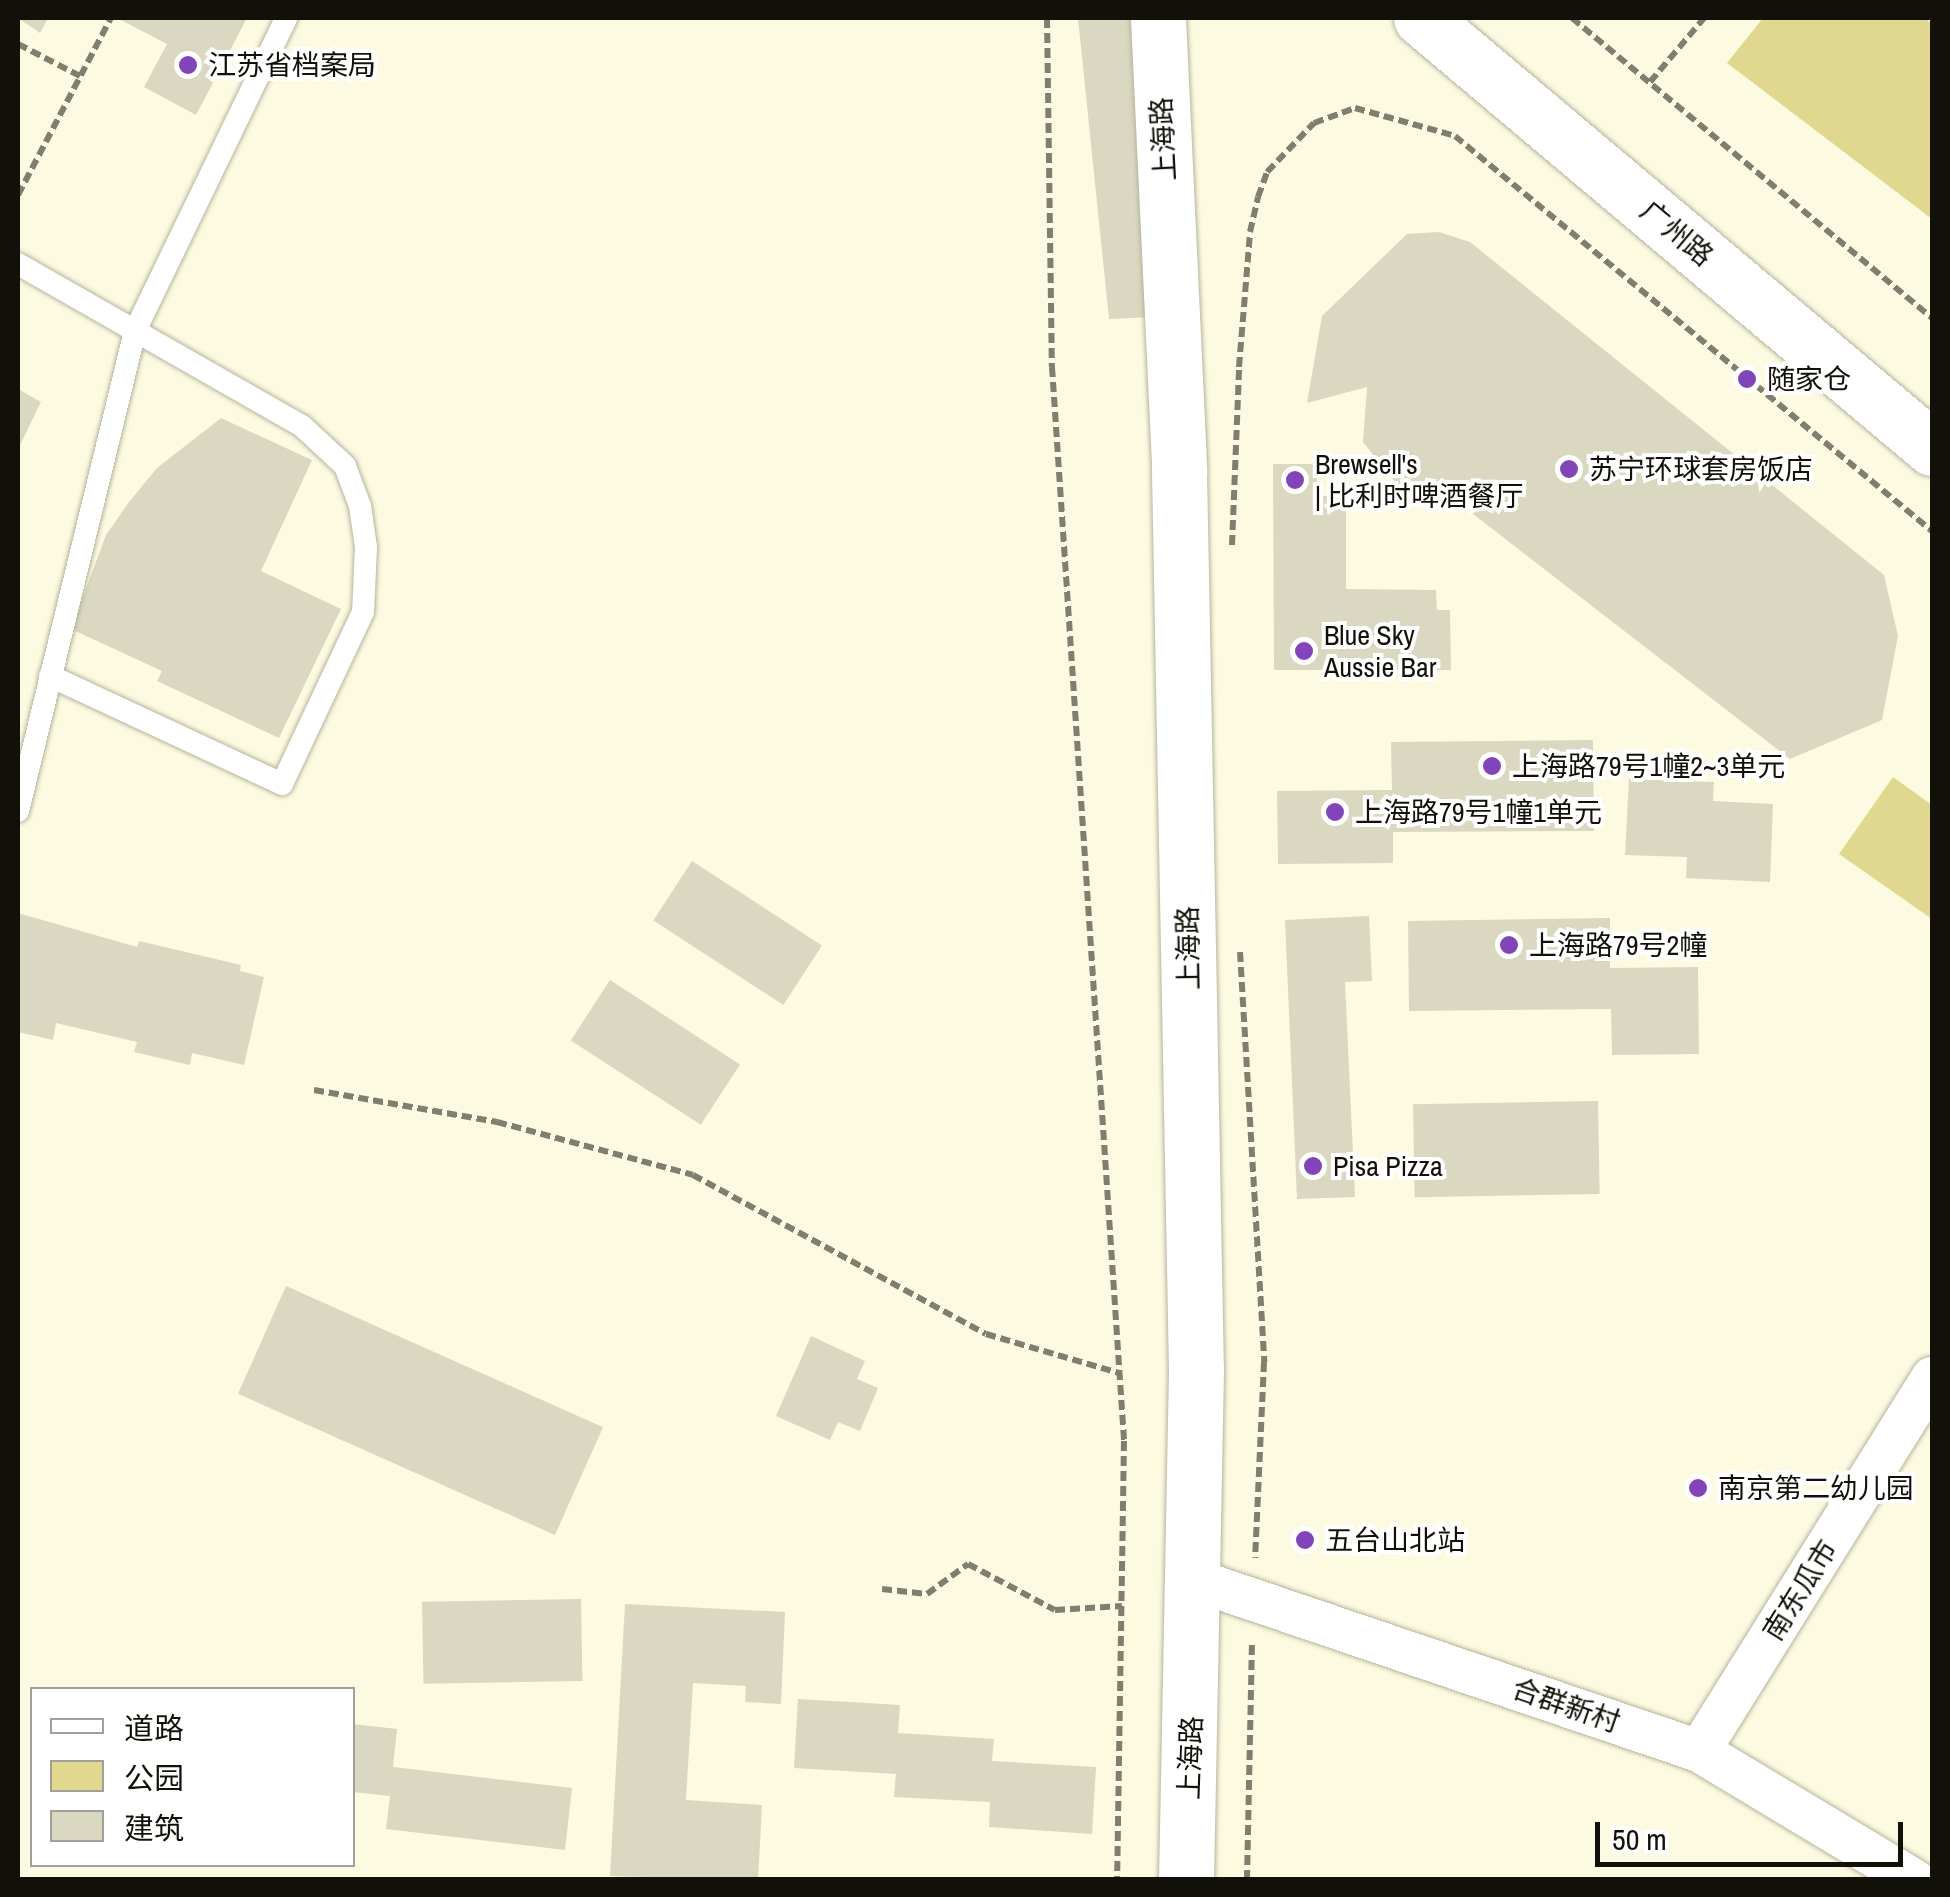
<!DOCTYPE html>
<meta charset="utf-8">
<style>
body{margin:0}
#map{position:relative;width:1950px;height:1897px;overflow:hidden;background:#fcfae1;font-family:"Archivo Narrow","Noto Sans SC",sans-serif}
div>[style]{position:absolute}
.green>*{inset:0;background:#e0d88e}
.building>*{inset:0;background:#dad8c0;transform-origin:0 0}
.path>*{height:6px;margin-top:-3px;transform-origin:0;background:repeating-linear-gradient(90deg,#807e6e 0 10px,transparent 0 15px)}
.roads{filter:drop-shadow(0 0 2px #b6b49c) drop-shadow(0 0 2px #b6b49c)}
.lane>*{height:22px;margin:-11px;padding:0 11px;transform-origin:11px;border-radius:11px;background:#fff}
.street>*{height:42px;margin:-21px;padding:0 21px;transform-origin:21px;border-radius:21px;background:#fff}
.secondary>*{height:55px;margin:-27.5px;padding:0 27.5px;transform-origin:27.5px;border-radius:27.5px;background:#fff}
.dots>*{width:28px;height:28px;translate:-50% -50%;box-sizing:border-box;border:5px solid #fff;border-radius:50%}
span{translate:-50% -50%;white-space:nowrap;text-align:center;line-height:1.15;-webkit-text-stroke:8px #fff;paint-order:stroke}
.poi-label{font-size:28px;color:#121109}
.left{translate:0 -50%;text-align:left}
.street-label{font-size:28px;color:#121109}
.frame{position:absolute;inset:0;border:20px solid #121109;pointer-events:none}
.legend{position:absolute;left:30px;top:1687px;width:325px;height:180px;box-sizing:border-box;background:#fff;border:2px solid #a0a09d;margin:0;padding:12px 18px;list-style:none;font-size:30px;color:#121109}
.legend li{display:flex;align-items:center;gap:20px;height:50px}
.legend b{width:50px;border:2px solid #a0a09d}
.scale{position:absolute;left:1595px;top:1822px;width:308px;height:45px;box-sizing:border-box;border:5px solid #121109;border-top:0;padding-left:12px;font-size:30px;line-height:35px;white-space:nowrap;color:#121109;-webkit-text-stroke:8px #fff;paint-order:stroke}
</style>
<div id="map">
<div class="green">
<i style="clip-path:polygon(1763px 18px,1925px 18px,1932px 24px,1932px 219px,1727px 63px)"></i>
<i style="clip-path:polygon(1893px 777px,1932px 805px,1932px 919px,1839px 854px)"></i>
</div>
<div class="building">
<i style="clip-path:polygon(18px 18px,48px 18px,40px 33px)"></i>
<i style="clip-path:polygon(117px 18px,247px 18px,196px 115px,144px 87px,167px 44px)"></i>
<i style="clip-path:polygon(1078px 18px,1148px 18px,1193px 315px,1109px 319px)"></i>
<i style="clip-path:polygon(1439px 232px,1470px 242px,1884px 575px,1898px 636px,1882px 720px,1790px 759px,1464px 507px,1406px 496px,1363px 442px,1367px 387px,1307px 403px,1322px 316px,1407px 234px)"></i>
<i style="clip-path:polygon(18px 389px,41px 402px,18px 449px)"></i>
<i style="clip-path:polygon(221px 418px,312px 460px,261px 571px,341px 609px,279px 738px,157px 681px,162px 671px,71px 629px,106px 535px,129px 502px,157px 468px)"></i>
<i style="clip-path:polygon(1273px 464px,1317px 464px,1317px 496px,1346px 496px,1346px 589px,1436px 590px,1437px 610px,1450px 610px,1451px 670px,1274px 670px)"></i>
<i style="clip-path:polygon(1593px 740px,1594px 831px,1393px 832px,1393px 863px,1278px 864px,1277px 791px,1392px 790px,1391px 742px)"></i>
<i style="clip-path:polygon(1629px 779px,1714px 782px,1713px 801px,1773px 804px,1770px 882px,1686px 878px,1687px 857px,1625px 855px)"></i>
<i style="left:692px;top:861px;width:155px;height:71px;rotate:33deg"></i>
<i style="clip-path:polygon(18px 913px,137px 947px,139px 941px,241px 965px,240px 971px,264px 977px,244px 1065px,192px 1053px,190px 1065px,134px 1052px,137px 1042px,56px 1023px,53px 1040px,18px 1032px)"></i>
<i style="clip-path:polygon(1369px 916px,1372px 981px,1345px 982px,1355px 1197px,1297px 1199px,1285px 920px)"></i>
<i style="clip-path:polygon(1610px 918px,1610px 968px,1698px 967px,1699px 1054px,1612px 1055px,1611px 1009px,1409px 1011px,1408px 921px)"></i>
<i style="left:610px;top:980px;width:155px;height:72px;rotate:33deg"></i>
<i style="left:1598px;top:1101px;width:93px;height:185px;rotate:89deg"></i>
<i style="left:286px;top:1286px;width:347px;height:118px;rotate:24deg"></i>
<i style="clip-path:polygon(811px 1336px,865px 1361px,857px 1379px,878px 1388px,860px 1431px,838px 1422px,830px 1440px,776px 1416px)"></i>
<i style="left:581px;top:1599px;width:82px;height:159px;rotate:89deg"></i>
<i style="clip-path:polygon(625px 1604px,785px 1612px,781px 1704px,745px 1702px,746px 1686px,693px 1683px,686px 1800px,762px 1805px,758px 1880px,610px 1876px)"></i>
<i style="clip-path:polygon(798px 1699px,900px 1705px,898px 1733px,994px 1739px,992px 1761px,1096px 1767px,1092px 1834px,989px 1827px,990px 1802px,894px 1797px,896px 1774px,794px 1768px)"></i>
<i style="clip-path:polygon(352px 1724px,397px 1729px,393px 1767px,572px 1788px,565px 1850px,386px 1829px,390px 1796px,352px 1792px)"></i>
</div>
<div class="path">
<i style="left:1047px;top:18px;width:349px;rotate:89.2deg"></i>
<i style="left:1052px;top:367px;width:1076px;rotate:86.16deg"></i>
<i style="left:1124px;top:1441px;width:439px;rotate:90.9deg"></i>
<i style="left:1572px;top:18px;width:469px;rotate:39.8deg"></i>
<i style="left:18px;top:44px;width:70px;rotate:27.3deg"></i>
<i style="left:1650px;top:82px;width:84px;rotate:-49.8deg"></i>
<i style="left:18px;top:195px;width:200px;rotate:-62.3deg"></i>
<i style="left:1232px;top:545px;width:178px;rotate:-87.7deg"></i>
<i style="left:1239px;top:367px;width:135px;rotate:-85.3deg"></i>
<i style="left:1250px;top:232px;width:36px;rotate:-77deg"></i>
<i style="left:1258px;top:197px;width:27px;rotate:-70deg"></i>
<i style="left:1267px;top:172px;width:68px;rotate:-46.2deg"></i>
<i style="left:1314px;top:123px;width:44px;rotate:-20.1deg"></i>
<i style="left:1355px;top:108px;width:104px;rotate:15.6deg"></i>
<i style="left:1455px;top:136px;width:619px;rotate:39.63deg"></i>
<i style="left:1240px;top:952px;width:411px;rotate:86.6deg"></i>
<i style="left:1264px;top:1362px;width:196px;rotate:92.6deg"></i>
<i style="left:314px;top:1090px;width:186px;rotate:9.9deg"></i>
<i style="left:497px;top:1122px;width:203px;rotate:15.1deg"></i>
<i style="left:693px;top:1175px;width:333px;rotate:28.5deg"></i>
<i style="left:986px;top:1334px;width:139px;rotate:16.3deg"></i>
<i style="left:882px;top:1589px;width:45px;rotate:6.3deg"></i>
<i style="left:927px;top:1594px;width:51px;rotate:-36.2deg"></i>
<i style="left:968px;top:1564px;width:98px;rotate:27.9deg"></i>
<i style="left:1055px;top:1610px;width:67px;rotate:-3.4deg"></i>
<i style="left:1247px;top:1880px;width:239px;rotate:-88.8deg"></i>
</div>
<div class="roads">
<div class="lane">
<i style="left:18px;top:264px;width:327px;rotate:29.7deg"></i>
<i style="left:302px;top:426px;width:59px;rotate:42.9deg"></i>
<i style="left:345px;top:466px;width:43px;rotate:69.4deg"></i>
<i style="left:360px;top:506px;width:41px;rotate:81.7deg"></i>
<i style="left:366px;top:547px;width:65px;rotate:92.6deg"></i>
<i style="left:363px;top:612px;width:190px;rotate:115.2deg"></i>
<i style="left:282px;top:784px;width:256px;rotate:-155deg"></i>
<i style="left:18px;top:811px;width:494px;rotate:-76.3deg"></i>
<i style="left:135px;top:331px;width:348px;rotate:-64.2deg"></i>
</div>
<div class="street">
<i style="left:1195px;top:1580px;width:532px;rotate:18.74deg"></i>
<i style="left:1699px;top:1751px;width:251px;rotate:31deg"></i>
<i style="left:1699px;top:1751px;width:440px;rotate:-58deg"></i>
</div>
<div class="secondary">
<i style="left:1158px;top:18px;width:453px;rotate:87.3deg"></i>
<i style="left:1179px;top:471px;width:899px;rotate:88.92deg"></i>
<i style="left:1196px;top:1370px;width:510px;rotate:91.12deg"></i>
<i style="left:1421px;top:18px;width:668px;rotate:40.08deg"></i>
</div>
</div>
<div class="dots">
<i style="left:188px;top:65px;background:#8244b9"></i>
<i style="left:1747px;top:379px;background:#8244b9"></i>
<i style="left:1569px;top:469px;background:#8244b9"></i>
<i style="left:1295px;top:480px;background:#8244b9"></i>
<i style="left:1304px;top:651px;background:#8244b9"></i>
<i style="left:1492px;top:766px;background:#8244b9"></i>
<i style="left:1335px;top:812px;background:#8244b9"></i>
<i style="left:1509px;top:945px;background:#8244b9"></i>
<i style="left:1313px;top:1166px;background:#8244b9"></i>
<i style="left:1698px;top:1488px;background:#8244b9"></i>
<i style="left:1305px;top:1540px;background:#8244b9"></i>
</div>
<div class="poi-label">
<span class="left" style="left:208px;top:65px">江苏省档案局</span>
<span class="left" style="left:1767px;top:379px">随家仓</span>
<span class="left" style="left:1315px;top:480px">Brewsell's<br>| 比利时啤酒餐厅</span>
<span class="left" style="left:1589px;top:469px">苏宁环球套房饭店</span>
<span class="left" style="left:1324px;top:651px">Blue Sky<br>Aussie Bar</span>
<span class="left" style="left:1512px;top:766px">上海路79号1幢2~3单元</span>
<span class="left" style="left:1355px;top:812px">上海路79号1幢1单元</span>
<span class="left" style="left:1529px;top:945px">上海路79号2幢</span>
<span class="left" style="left:1333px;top:1166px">Pisa Pizza</span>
<span class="left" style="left:1718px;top:1488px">南京第二幼儿园</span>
<span class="left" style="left:1325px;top:1540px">五台山北站</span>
</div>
<div class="street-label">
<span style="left:1163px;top:139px;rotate:-93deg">上海路</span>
<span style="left:1677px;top:233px;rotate:40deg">广州路</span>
<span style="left:1188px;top:948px;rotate:-91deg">上海路</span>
<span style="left:1800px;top:1590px;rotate:-58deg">南东瓜市</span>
<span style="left:1566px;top:1705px;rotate:19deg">合群新村</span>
<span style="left:1190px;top:1758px;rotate:-88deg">上海路</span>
</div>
<div class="frame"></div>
<ul class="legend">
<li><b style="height:12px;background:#fff"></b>道路</li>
<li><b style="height:28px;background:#e0d88e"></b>公园</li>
<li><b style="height:28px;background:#dad8c0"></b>建筑</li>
</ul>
<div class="scale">50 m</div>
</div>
